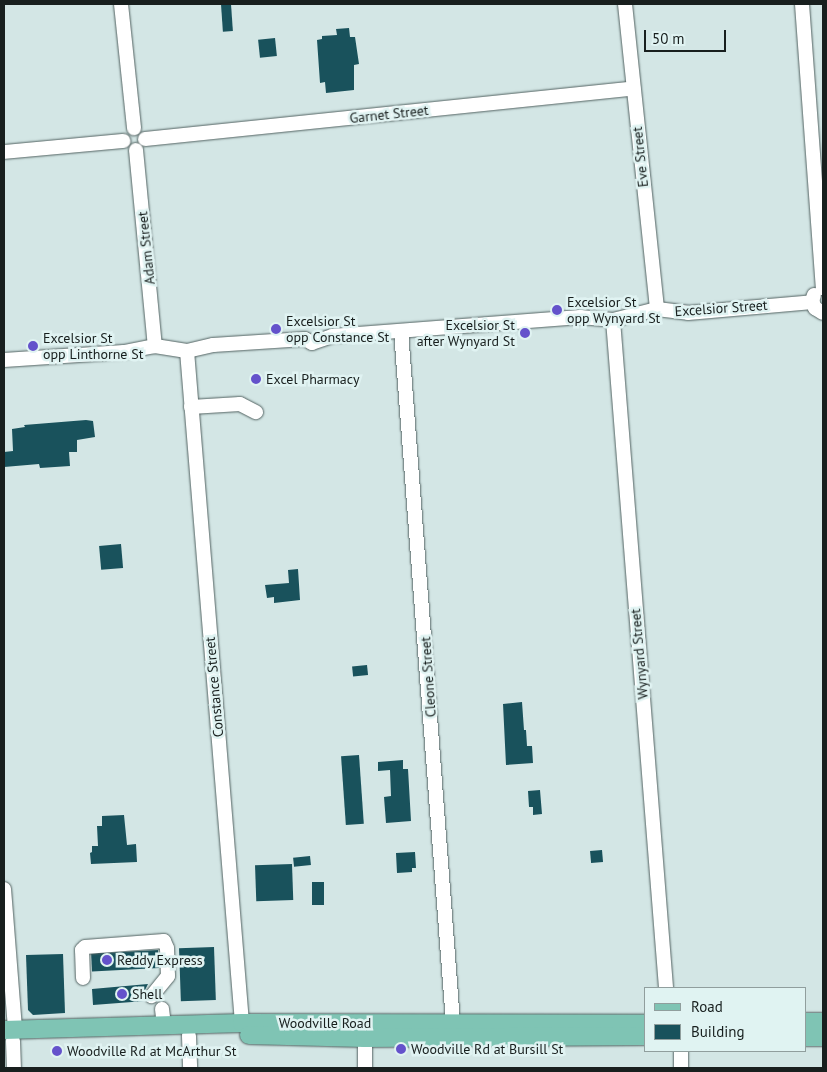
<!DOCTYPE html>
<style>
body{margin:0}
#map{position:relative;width:827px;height:1072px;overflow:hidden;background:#d3e6e5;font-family:"PT Sans",sans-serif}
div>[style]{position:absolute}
.building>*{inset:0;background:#19525c;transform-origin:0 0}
.roads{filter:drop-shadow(0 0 1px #536362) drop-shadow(0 0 1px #536362)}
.minor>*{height:14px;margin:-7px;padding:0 7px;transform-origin:7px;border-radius:7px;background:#fff}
.major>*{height:18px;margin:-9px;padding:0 9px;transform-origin:9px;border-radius:9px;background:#7fc4b4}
.dots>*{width:14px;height:14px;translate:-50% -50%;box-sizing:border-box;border:2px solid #e0f3f2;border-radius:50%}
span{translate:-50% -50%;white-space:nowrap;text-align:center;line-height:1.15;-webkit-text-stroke:5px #e0f3f2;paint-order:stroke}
.street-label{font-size:14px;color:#181f1e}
.poi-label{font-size:14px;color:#181f1e}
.left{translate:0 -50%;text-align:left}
.right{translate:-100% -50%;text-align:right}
.frame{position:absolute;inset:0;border:5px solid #181f1e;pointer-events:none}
.legend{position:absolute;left:644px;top:987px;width:162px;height:65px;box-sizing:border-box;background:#e0f3f2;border:1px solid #909e9d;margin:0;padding:6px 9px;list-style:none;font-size:15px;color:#181f1e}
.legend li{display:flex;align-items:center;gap:10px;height:25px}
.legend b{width:25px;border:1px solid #909e9d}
.scale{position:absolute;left:644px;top:30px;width:82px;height:22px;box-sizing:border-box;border:2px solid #181f1e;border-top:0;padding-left:6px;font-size:15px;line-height:18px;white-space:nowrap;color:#181f1e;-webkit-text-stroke:4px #e0f3f2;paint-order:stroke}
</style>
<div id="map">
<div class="building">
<i style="left:231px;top:4px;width:27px;height:10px;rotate:86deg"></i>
<i style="clip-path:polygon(349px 28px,350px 37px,355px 37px,359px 64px,354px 65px,354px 90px,326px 93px,325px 82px,320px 83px,317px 40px,322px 39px,322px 36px,337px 35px,336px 29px)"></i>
<i style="left:275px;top:38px;width:18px;height:17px;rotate:84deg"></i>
<i style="clip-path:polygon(86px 420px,93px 421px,95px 437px,77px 440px,77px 452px,69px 452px,70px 466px,40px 468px,39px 464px,4px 467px,4px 452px,13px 451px,12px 429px,25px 427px,24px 425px)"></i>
<i style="left:121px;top:544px;width:24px;height:22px;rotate:85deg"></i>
<i style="clip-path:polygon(298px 569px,300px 600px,274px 603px,274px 597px,267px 598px,265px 585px,289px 583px,288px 570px)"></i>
<i style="left:367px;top:665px;width:10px;height:15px;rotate:84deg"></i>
<i style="clip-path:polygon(522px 702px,524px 730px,526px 730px,527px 746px,532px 746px,533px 763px,506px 765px,503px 704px)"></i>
<i style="left:359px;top:755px;width:69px;height:18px;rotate:86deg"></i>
<i style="clip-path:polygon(403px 760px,403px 769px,408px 769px,411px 821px,386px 823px,384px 797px,391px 796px,390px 770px,378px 771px,378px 762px)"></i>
<i style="clip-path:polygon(540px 790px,542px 814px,533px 815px,533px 807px,529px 807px,528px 791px)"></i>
<i style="clip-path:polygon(124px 815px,127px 845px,136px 844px,137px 862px,91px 864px,90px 853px,92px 852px,92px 846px,98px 846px,97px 826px,102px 826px,102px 816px)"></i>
<i style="left:602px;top:850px;width:12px;height:12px;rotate:85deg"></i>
<i style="clip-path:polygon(415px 852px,416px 868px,412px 868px,412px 872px,397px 873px,396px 853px)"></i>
<i style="left:310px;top:856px;width:9px;height:17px;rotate:84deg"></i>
<i style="left:292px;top:864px;width:36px;height:37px;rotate:88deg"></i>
<i style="left:312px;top:882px;width:12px;height:23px"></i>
<i style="left:214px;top:947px;width:53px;height:35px;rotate:88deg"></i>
<i style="left:158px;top:950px;width:18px;height:67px;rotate:87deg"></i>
<i style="clip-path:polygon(63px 954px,65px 1013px,33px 1015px,28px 1010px,26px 955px)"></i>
<i style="clip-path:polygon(148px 984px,143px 994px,145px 1001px,93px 1005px,92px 989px)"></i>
</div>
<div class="roads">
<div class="minor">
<i style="left:121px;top:4px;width:125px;rotate:84deg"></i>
<i style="left:625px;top:4px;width:307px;rotate:84deg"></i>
<i style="left:802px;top:4px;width:285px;rotate:85.8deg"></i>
<i style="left:145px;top:139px;width:491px;rotate:-5.9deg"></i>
<i style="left:136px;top:150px;width:197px;rotate:84.5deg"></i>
<i style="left:4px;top:152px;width:120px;rotate:-5.3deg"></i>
<i style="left:814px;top:295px;width:6px;rotate:108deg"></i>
<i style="left:812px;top:301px;width:8px;rotate:67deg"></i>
<i style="left:815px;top:308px;width:9px;rotate:32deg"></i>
<i style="left:613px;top:320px;width:670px;rotate:85.46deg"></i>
<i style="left:401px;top:331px;width:693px;rotate:85.7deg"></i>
<i style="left:187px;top:351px;width:674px;rotate:85.32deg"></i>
<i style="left:4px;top:360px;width:120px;rotate:-3.8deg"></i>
<i style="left:124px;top:352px;width:32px;rotate:-11deg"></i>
<i style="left:155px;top:346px;width:32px;rotate:9deg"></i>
<i style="left:187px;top:351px;width:27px;rotate:-13deg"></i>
<i style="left:213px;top:345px;width:92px;rotate:-3.7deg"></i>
<i style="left:305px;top:339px;width:8px;rotate:30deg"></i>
<i style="left:312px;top:343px;width:21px;rotate:-19deg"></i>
<i style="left:332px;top:336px;width:249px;rotate:-4.4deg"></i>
<i style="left:580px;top:317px;width:33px;rotate:5deg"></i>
<i style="left:613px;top:320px;width:45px;rotate:-14deg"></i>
<i style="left:657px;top:309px;width:31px;rotate:7deg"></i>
<i style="left:688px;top:313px;width:125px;rotate:-5deg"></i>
<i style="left:191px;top:407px;width:49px;rotate:-3.5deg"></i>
<i style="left:240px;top:404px;width:18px;rotate:27deg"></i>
<i style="left:4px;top:889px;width:141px;rotate:85.5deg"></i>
<i style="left:83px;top:978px;width:28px;rotate:-92deg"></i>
<i style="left:82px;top:950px;width:4px;rotate:-45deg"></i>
<i style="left:85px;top:947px;width:79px;rotate:-4.3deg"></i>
<i style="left:164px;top:941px;width:8px;rotate:67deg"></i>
<i style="left:167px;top:948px;width:28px;rotate:88deg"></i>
<i style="left:168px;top:976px;width:26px;rotate:129deg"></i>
<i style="left:162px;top:1009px;width:16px;rotate:83deg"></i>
<i style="left:189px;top:1036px;width:32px;rotate:88deg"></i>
<i style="left:365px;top:1038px;width:30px;rotate:90deg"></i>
<i style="left:13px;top:1041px;width:27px;rotate:88deg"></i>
<i style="left:681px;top:1051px;width:17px;rotate:90deg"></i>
</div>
<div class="major">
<i style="left:806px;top:1022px;width:17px"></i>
<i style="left:4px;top:1030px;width:238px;rotate:-1.7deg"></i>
<i style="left:242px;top:1023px;width:404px;rotate:0.1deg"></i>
<i style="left:249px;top:1035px;width:116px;rotate:1.5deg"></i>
<i style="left:365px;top:1038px;width:281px;rotate:-0.4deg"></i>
<i style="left:806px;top:1037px;width:17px"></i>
</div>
</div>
<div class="dots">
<i style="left:557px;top:310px;background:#6452cb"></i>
<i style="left:276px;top:329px;background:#6452cb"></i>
<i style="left:525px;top:333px;background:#6452cb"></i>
<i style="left:33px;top:346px;background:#6452cb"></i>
<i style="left:256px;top:379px;background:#6452cb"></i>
<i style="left:107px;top:960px;background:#6452cb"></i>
<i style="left:122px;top:994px;background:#6452cb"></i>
<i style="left:401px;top:1049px;background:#6452cb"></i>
<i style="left:57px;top:1051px;background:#6452cb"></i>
</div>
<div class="street-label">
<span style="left:389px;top:114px;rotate:-6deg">Garnet Street</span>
<span style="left:640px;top:157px;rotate:-96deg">Eve Street</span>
<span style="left:146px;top:248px;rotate:-96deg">Adam Street</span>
<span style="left:721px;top:308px;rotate:-4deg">Excelsior Street</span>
<span style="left:639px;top:654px;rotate:-95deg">Wynyard Street</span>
<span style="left:428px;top:677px;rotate:-94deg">Cleone Street</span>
<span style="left:214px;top:687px;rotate:-95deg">Constance Street</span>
<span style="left:325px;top:1023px">Woodville Road</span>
</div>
<div class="poi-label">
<span class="left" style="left:567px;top:310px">Excelsior St<br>opp Wynyard St</span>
<span class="left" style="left:286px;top:329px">Excelsior St<br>opp Constance St</span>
<span class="right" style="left:515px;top:333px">Excelsior St<br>after Wynyard St</span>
<span class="left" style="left:43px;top:346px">Excelsior St<br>opp Linthorne St</span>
<span class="left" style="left:266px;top:379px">Excel Pharmacy</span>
<span class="left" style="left:117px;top:960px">Reddy Express</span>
<span class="left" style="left:132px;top:994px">Shell</span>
<span class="left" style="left:411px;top:1049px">Woodville Rd at Bursill St</span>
<span class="left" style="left:67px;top:1051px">Woodville Rd at McArthur St</span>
</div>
<div class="frame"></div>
<ul class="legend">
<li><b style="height:6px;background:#7fc4b4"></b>Road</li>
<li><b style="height:14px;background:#19525c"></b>Building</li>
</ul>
<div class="scale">50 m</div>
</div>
